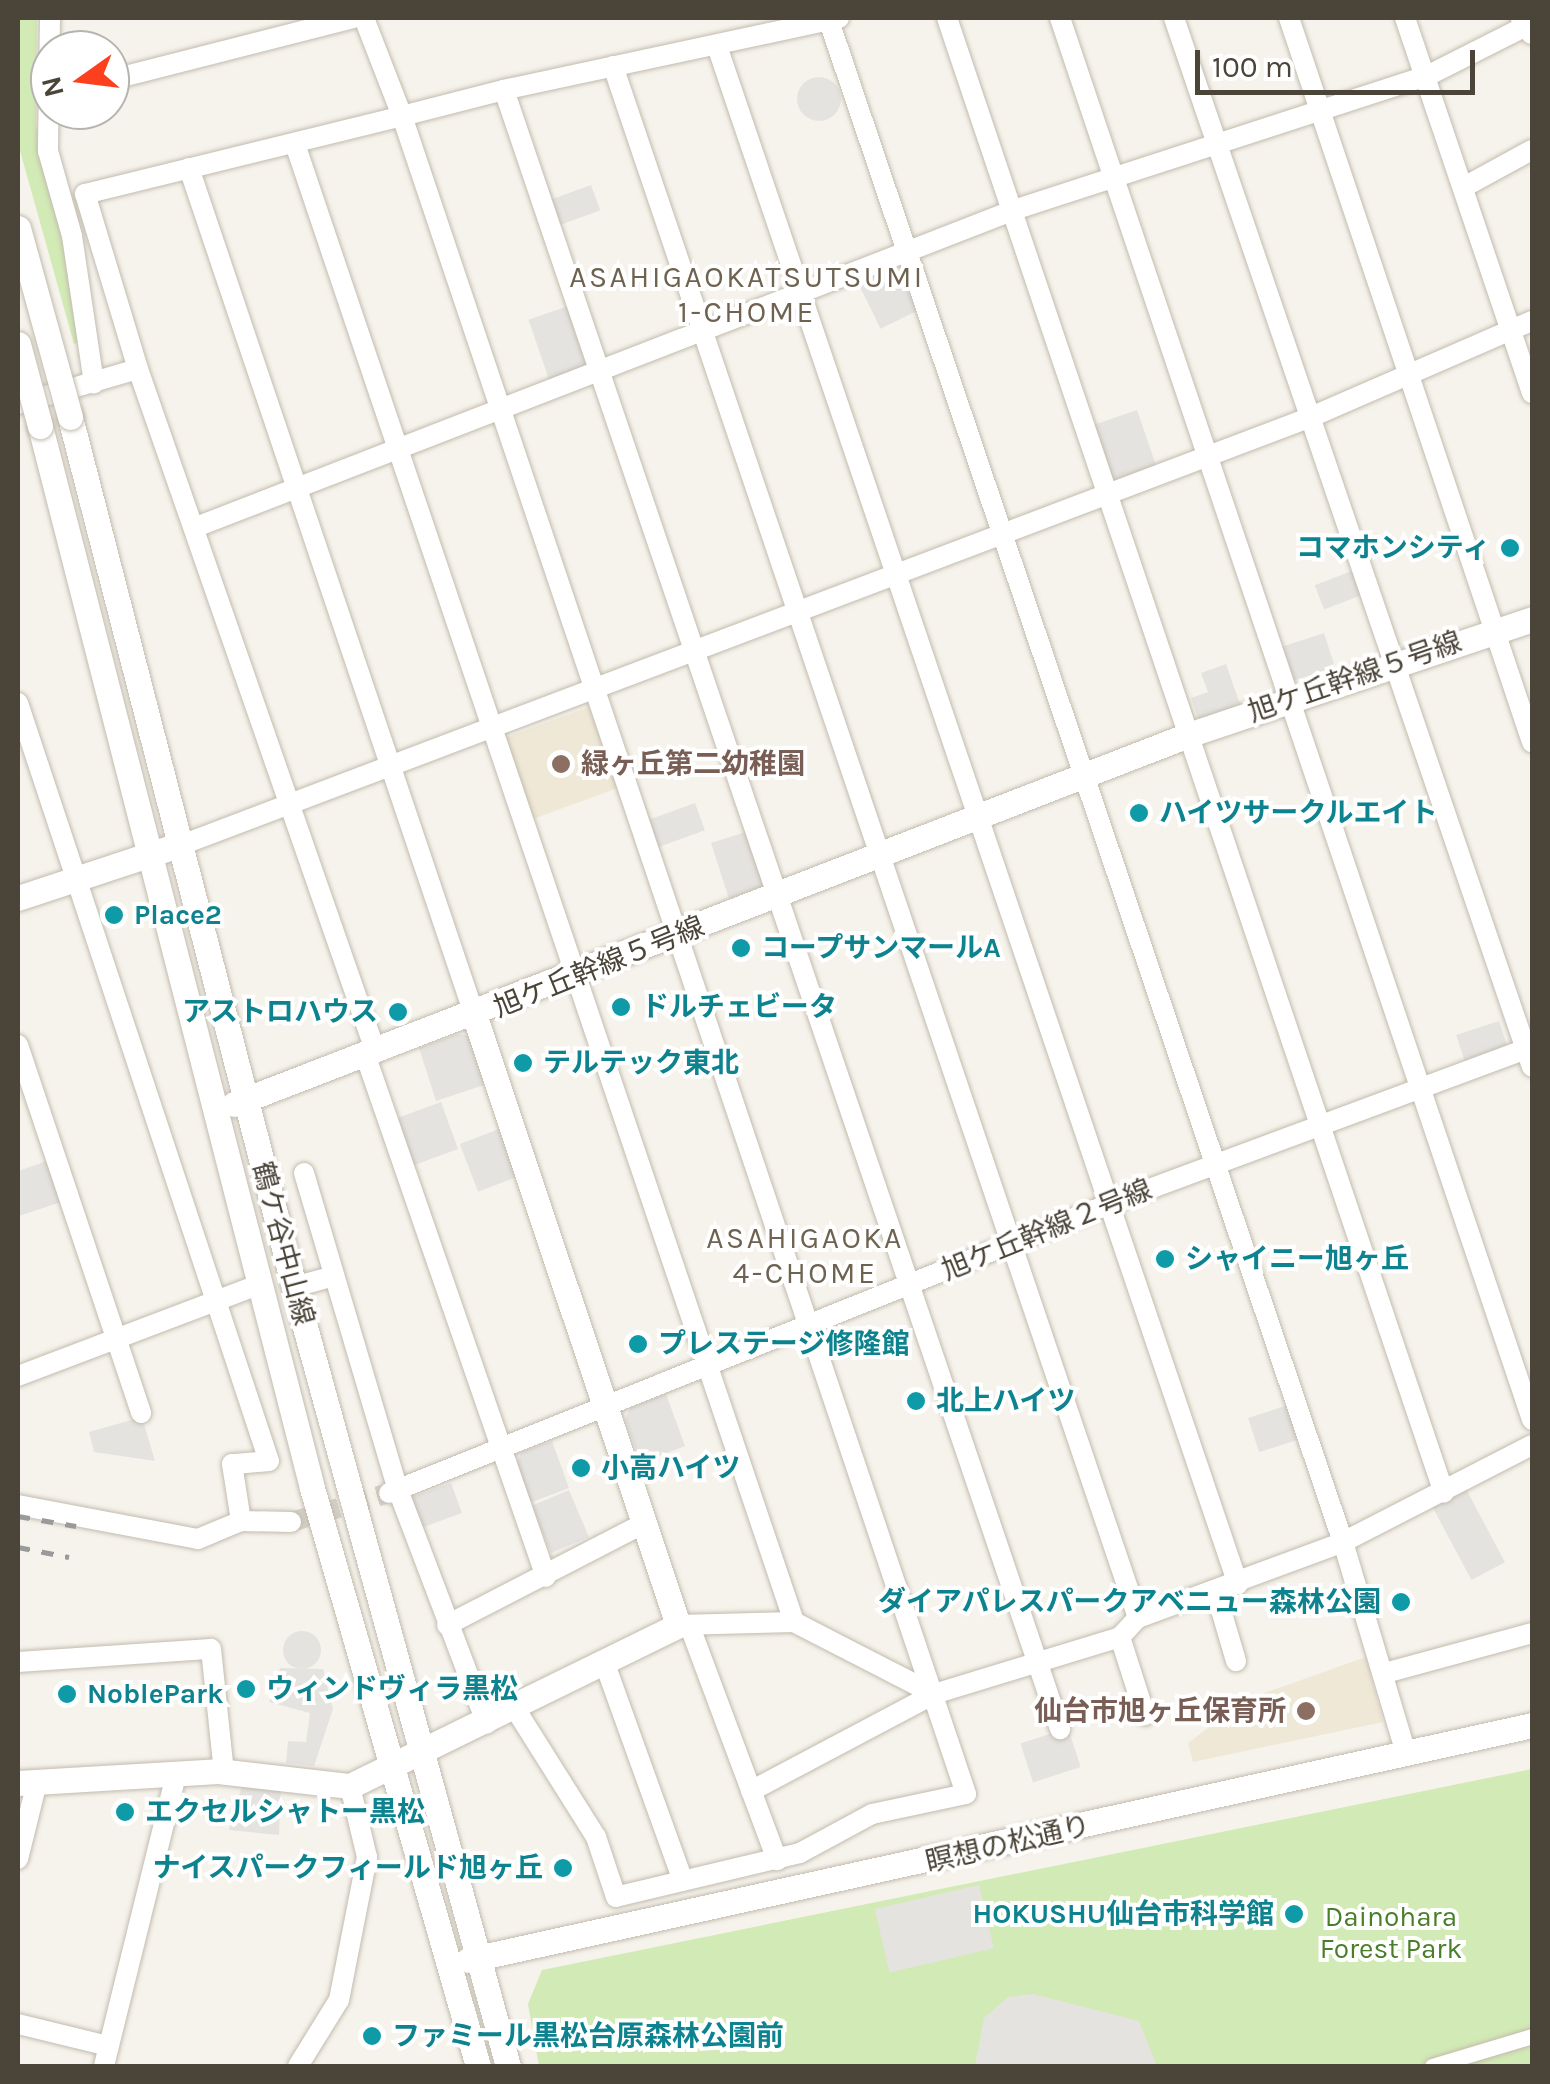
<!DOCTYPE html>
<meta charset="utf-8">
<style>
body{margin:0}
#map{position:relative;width:1550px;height:2084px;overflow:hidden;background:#f6f3ec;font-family:Karla,"Noto Sans JP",sans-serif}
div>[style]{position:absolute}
.education>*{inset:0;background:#efe8d6;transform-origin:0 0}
.green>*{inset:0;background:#d2eab5}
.parking>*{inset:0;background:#e5e3e0;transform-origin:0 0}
.round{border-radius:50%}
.minor-tunnel>*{height:20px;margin-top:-10px;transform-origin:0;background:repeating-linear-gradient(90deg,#d4d0c8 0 20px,transparent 0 30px)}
.roads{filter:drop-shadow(0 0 2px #c2bbae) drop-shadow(0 0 2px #c2bbae)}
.pedestrian>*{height:15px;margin:-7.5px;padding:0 7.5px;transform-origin:7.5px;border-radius:7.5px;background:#fff}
.minor>*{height:20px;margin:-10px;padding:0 10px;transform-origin:10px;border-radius:10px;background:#fff}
.tertiary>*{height:25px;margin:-12.5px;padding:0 12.5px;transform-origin:12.5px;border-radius:12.5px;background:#fff}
.rail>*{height:5px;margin-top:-2.5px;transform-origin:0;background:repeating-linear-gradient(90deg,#9a9a9a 0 12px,transparent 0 24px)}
.bridges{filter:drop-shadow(0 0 2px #c2bbae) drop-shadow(0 0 2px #c2bbae)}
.tertiary-bridge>*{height:25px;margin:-12.5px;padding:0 12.5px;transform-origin:12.5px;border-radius:12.5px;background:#fff}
.dots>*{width:28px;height:28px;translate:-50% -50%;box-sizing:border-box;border:5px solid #fff;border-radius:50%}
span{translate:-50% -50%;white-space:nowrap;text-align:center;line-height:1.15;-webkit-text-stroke:8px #fff;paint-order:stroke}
.culture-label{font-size:28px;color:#0d838f;font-weight:700}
.right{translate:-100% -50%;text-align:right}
.left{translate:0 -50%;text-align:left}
.street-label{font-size:28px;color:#4b4439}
.education-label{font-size:28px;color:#785e54;font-weight:700}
.park-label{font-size:28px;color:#4a7f2a}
.neighbourhood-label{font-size:30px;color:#6e6250;letter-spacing:2.5px}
.frame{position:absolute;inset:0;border:20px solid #4b4439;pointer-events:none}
.north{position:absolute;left:30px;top:30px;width:100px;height:100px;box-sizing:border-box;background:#fff;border:2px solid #b7b4b0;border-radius:50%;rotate:256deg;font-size:28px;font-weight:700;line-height:40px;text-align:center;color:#4b4439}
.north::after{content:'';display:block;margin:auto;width:35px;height:45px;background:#fc3f1d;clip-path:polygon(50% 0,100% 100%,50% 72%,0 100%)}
.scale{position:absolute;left:1195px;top:50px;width:280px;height:45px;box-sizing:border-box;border:5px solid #4b4439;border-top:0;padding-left:12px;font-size:30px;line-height:35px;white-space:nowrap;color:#4b4439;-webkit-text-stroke:8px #fff;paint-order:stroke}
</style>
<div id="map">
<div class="education">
<i style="left:589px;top:707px;width:86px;height:91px;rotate:70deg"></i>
<i style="clip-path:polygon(1366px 1657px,1383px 1722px,1193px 1762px,1188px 1743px,1247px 1699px)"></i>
</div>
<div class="green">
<i style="clip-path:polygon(18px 18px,37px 18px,36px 125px,62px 225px,82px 341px,74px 344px,19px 147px)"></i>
<i style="clip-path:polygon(1532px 1769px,1532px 2066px,539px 2066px,528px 2004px,542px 1970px)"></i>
</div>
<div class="parking">
<i class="round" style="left:797px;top:77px;width:44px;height:44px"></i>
<i style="left:591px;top:185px;width:27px;height:44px;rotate:70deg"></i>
<i style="left:895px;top:265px;width:51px;height:41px;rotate:64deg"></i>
<i style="left:571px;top:305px;width:67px;height:45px;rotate:71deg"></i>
<i style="left:1137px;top:410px;width:59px;height:50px;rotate:71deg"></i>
<i style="left:1352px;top:571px;width:26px;height:40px;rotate:69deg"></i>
<i style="left:1324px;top:633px;width:36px;height:45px;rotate:72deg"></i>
<i style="clip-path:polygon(1226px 664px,1241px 707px,1199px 721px,1191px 698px,1208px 692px,1201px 673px)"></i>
<i style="left:695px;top:803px;width:29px;height:50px;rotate:70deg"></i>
<i style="clip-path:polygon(752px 830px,763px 886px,729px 899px,711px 843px)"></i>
<i style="left:1499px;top:1021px;width:36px;height:45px;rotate:72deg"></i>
<i style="clip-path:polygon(458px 1034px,471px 1036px,487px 1084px,436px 1101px,419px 1048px)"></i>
<i style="left:441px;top:1102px;width:50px;height:48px;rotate:70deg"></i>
<i style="left:499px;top:1129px;width:51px;height:42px;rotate:69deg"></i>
<i style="clip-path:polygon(50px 1160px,64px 1201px,19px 1216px,18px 1171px)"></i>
<i style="clip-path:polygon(666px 1394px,685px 1446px,641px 1463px,625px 1420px,630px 1408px)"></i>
<i style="left:1288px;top:1405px;width:36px;height:42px;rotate:72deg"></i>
<i style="clip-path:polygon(142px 1417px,155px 1461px,94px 1452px,89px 1432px)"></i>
<i style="clip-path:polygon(552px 1441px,569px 1488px,530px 1503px,516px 1467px,521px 1452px)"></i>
<i style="left:451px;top:1483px;width:32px;height:45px;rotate:70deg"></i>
<i style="left:1466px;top:1489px;width:83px;height:38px;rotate:62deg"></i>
<i style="left:569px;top:1490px;width:51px;height:41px;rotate:67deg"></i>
<i class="round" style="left:283px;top:1631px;width:38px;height:38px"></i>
<i style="clip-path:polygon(280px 1668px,323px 1669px,333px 1709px,314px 1766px,286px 1763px,288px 1741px,306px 1742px,310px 1713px,269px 1702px)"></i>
<i style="left:1068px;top:1728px;width:41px;height:50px;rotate:72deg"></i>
<i style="clip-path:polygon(243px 1782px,281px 1786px,279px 1835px,229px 1830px)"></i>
<i style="left:979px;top:1885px;width:65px;height:107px;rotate:77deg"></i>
<i style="clip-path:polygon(1033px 1994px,1139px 2021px,1157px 2066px,975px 2066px,984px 2018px,1008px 1997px)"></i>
</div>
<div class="minor-tunnel">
<i style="left:291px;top:1522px;width:102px;rotate:-16.5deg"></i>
</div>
<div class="roads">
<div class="pedestrian">
<i style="left:1432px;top:2066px;width:104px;rotate:-16.7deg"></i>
</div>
<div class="minor">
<i style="left:50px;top:18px;width:133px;rotate:90.9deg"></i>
<i style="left:48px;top:151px;width:88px;rotate:74.2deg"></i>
<i style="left:72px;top:236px;width:149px;rotate:81.5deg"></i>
<i style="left:364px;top:18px;width:105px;rotate:68.8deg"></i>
<i style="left:402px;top:116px;width:105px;rotate:-14.3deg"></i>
<i style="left:828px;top:18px;width:1609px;rotate:71.33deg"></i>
<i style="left:1343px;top:1542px;width:221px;rotate:73.4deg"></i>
<i style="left:839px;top:18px;width:343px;rotate:167.9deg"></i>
<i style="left:504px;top:90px;width:1731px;rotate:71.26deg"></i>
<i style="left:947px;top:18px;width:1556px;rotate:71.38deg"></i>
<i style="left:1060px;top:18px;width:1479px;rotate:71.39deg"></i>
<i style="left:1174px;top:18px;width:1108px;rotate:71.16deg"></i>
<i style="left:1289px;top:18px;width:764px;rotate:71.45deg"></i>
<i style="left:1405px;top:18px;width:396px;rotate:71.3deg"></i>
<i style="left:717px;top:46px;width:1624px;rotate:71.29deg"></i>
<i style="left:613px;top:66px;width:1638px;rotate:71.31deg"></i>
<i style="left:110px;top:80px;width:251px;rotate:-14.3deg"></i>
<i style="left:295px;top:144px;width:1560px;rotate:71.34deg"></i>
<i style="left:189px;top:168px;width:896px;rotate:71.38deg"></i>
<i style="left:1464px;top:187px;width:77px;rotate:-28.6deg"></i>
<i style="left:138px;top:369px;width:724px;rotate:70.81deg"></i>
<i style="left:18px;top:404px;width:125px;rotate:-16.3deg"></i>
<i style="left:138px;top:369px;width:183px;rotate:-106.8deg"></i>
<i style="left:85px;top:194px;width:326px;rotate:-13.8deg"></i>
<i style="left:402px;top:116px;width:1770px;rotate:71.42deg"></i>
<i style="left:966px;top:1794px;width:96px;rotate:168deg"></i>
<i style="left:872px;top:1814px;width:82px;rotate:151.6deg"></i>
<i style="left:800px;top:1853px;width:189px;rotate:166.6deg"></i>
<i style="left:616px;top:1897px;width:63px;rotate:-108.4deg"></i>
<i style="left:596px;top:1837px;width:150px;rotate:-122.2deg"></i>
<i style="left:196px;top:527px;width:877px;rotate:-21.18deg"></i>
<i style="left:1014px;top:210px;width:434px;rotate:-18deg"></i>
<i style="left:1427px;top:76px;width:118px;rotate:-26.8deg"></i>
<i style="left:18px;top:703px;width:798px;rotate:71.68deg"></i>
<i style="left:269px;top:1461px;width:37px;rotate:175deg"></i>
<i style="left:232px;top:1464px;width:58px;rotate:81deg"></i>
<i style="left:184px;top:844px;width:1205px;rotate:-20.75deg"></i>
<i style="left:1311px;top:417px;width:241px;rotate:-23.5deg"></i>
<i style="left:18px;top:1045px;width:388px;rotate:71.5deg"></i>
<i style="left:366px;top:1057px;width:550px;rotate:70.91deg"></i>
<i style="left:304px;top:1173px;width:331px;rotate:73.5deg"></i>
<i style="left:398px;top:1490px;width:250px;rotate:69.2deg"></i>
<i style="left:294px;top:1287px;width:41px;rotate:-15.4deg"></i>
<i style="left:18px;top:1376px;width:257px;rotate:-20.8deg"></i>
<i style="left:389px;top:1493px;width:779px;rotate:-21.86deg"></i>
<i style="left:1112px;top:1203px;width:448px;rotate:-20.4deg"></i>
<i style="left:18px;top:1505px;width:183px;rotate:10.7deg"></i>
<i style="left:198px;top:1539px;width:47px;rotate:-22.7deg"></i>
<i style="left:241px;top:1521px;width:50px;rotate:1.1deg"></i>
<i style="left:1216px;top:1593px;width:71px;rotate:73.6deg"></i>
<i style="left:447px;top:1625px;width:223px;rotate:-27.3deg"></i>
<i style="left:678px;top:1625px;width:116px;rotate:-1.5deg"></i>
<i style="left:794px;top:1622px;width:157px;rotate:27.2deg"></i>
<i style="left:934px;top:1694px;width:195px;rotate:-17deg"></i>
<i style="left:1120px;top:1637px;width:26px;rotate:-47deg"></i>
<i style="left:1138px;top:1618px;width:219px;rotate:-20.3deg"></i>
<i style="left:1343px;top:1542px;width:212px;rotate:-27.2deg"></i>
<i style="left:690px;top:1627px;width:249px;rotate:69.5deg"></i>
<i style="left:1120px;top:1637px;width:82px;rotate:72.2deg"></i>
<i style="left:18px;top:1662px;width:193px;rotate:-3.9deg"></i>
<i style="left:211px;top:1649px;width:124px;rotate:84deg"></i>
<i style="left:606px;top:1667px;width:227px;rotate:70.2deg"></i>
<i style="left:1385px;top:1673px;width:152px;rotate:-15.2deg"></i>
<i style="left:751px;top:1791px;width:207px;rotate:-27.9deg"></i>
<i style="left:18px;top:1859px;width:79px;rotate:-76.1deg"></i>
<i style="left:18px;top:2024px;width:93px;rotate:13.7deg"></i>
<i style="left:104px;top:2066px;width:301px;rotate:-76.1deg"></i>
<i style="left:298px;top:2066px;width:78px;rotate:-58.2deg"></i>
<i style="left:339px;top:2000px;width:146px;rotate:-78.9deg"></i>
<i style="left:367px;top:1857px;width:73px;rotate:-103.5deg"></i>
</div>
<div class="tertiary">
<i style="left:1523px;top:18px;width:16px;rotate:55deg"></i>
<i style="left:70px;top:417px;width:898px;rotate:75.56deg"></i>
<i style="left:294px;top:1287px;width:808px;rotate:74.64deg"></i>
<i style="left:40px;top:426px;width:1096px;rotate:75.63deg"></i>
<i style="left:312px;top:1488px;width:601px;rotate:73.98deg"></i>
<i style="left:18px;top:898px;width:159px;rotate:-18.3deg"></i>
<i style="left:234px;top:1104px;width:1026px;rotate:-21.14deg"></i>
<i style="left:1191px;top:734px;width:360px;rotate:-18.6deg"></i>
<i style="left:18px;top:1783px;width:200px;rotate:-3.4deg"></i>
<i style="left:218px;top:1771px;width:133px;rotate:6.5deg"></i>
<i style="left:350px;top:1786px;width:365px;rotate:-26.1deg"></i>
<i style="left:678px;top:1625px;width:641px;rotate:-108.46deg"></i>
<i style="left:468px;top:1960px;width:1090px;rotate:-12.45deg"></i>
</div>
</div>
<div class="rail">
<i style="left:18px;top:1516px;width:59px;rotate:9.8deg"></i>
<i style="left:18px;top:1547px;width:52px;rotate:11.1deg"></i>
</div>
<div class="bridges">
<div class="tertiary-bridge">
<i style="left:18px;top:228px;width:196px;rotate:74.6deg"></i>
<i style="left:18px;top:344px;width:85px;rotate:75deg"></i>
</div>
</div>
<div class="dots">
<i style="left:1510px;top:548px;background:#0f9aa8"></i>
<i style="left:561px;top:764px;background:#8d6e63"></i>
<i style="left:1139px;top:813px;background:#0f9aa8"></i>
<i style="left:114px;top:915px;background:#0f9aa8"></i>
<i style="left:741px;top:948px;background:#0f9aa8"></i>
<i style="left:621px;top:1007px;background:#0f9aa8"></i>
<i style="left:398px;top:1012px;background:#0f9aa8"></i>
<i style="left:523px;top:1063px;background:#0f9aa8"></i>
<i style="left:1165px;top:1259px;background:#0f9aa8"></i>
<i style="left:638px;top:1344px;background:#0f9aa8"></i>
<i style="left:916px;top:1401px;background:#0f9aa8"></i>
<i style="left:581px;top:1468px;background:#0f9aa8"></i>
<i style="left:1401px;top:1602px;background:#0f9aa8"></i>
<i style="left:246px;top:1689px;background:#0f9aa8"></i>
<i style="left:67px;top:1694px;background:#0f9aa8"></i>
<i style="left:1306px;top:1711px;background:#8d6e63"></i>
<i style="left:125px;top:1812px;background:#0f9aa8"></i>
<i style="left:563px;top:1868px;background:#0f9aa8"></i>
<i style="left:1294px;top:1914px;background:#0f9aa8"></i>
<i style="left:372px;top:2036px;background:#0f9aa8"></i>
</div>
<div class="culture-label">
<span class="right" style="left:1490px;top:548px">コマホンシティ</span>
<span class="left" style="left:1159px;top:813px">ハイツサークルエイト</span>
<span class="left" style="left:134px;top:915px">Place2</span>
<span class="left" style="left:761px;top:948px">コープサンマールA</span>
<span class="left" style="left:641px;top:1007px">ドルチェビータ</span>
<span class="right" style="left:378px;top:1012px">アストロハウス</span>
<span class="left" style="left:543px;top:1063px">テルテック東北</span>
<span class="left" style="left:1185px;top:1259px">シャイニー旭ヶ丘</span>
<span class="left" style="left:658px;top:1344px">プレステージ修隆館</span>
<span class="left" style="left:936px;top:1401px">北上ハイツ</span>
<span class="left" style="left:601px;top:1468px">小高ハイツ</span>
<span class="right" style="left:1381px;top:1602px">ダイアパレスパークアベニュー森林公園</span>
<span class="left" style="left:266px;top:1689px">ウィンドヴィラ黒松</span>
<span class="left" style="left:87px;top:1694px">NoblePark</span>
<span class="left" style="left:145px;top:1812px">エクセルシャトー黒松</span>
<span class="right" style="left:543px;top:1868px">ナイスパークフィールド旭ヶ丘</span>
<span class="right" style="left:1274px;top:1914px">HOKUSHU仙台市科学館</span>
<span class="left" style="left:392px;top:2036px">ファミール黒松台原森林公園前</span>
</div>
<div class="street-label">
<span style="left:1355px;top:677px;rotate:-19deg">旭ケ丘幹線５号線</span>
<span style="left:599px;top:967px;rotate:-22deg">旭ケ丘幹線５号線</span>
<span style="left:1047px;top:1230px;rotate:-22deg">旭ケ丘幹線２号線</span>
<span style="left:283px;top:1244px;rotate:75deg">鶴ケ谷中山線</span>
<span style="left:1008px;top:1844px;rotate:-13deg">瞑想の松通り</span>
</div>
<div class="education-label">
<span class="left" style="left:581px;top:764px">緑ヶ丘第二幼稚園</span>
<span class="right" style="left:1286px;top:1711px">仙台市旭ヶ丘保育所</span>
</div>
<div class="park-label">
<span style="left:1391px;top:1933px">Dainohara<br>Forest Park</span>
</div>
<div class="neighbourhood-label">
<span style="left:747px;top:294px">ASAHIGAOKATSUTSUMI<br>1-CHOME</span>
<span style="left:805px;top:1255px">ASAHIGAOKA<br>4-CHOME</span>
</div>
<div class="frame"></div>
<div class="north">N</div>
<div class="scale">100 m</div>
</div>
